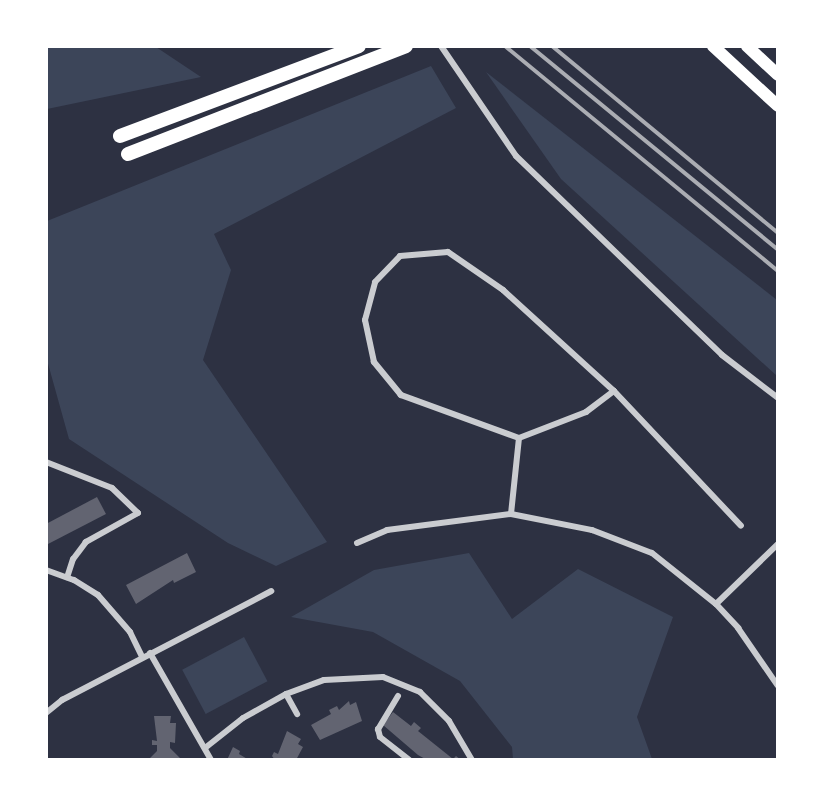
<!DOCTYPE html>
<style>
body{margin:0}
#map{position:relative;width:824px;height:806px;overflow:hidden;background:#2d3142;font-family:"Asap Condensed",sans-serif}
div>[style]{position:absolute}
.green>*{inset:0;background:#3c4559;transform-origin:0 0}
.building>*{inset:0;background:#626471}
.minor>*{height:6px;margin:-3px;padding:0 3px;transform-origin:3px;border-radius:3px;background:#caccd0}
.primary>*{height:12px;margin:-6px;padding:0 6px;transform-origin:6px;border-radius:6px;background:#fff}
.motorway>*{height:14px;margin:-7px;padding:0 7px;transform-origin:7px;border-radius:7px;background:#fff}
.rail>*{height:4px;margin:-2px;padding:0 2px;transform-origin:2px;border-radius:2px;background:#abadb3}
span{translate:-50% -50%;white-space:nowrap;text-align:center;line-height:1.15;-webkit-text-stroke:4.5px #fff;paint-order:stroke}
.frame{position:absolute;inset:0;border:48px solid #fff;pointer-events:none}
</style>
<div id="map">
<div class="green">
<i style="clip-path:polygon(46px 47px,156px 47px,201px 77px,47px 109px)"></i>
<i style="clip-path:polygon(431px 66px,456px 108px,214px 234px,231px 270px,203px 360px,327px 542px,276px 566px,228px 543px,69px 439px,47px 360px,47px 221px)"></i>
<i style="clip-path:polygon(486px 72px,777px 300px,777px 376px,561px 179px)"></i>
<i style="clip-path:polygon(469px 553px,512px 619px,578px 569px,673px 617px,637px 717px,652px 759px,513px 759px,512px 747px,460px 681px,373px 632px,291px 617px,374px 570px)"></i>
<i style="left:244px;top:637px;width:50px;height:70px;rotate:62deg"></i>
</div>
<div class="building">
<i style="clip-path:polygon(97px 497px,106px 514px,48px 544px,46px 524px)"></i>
<i style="clip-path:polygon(187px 553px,196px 572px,174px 583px,173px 580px,136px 604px,126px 585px)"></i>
<i style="clip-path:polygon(349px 701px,350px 705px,356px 702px,362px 721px,320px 740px,311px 725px,331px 714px,329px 710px,337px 706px,339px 710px)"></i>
<i style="clip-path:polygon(393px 712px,411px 726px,414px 722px,421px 728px,418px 731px,453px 759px,456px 756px,461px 760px,427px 760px,418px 755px,383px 725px)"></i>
<i style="clip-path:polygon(154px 716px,171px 716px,170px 723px,176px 723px,175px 743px,170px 742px,170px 748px,182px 760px,148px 760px,157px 751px,157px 745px,152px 745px,152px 740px,157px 741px)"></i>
<i style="clip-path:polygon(287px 731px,301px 739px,298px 744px,303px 747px,296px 760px,275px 760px,272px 756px,274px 752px,278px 754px)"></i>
<i style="clip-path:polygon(233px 747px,240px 751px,239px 754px,249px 760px,227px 760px)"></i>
</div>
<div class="minor">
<i style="left:441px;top:46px;width:133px;rotate:55.7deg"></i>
<i style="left:516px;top:156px;width:286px;rotate:44deg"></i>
<i style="left:722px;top:355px;width:71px;rotate:37.5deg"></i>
<i style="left:519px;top:438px;width:126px;rotate:-160deg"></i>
<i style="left:401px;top:395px;width:43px;rotate:-129.3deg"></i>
<i style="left:374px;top:362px;width:43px;rotate:-102.1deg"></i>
<i style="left:365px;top:320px;width:39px;rotate:-75deg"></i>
<i style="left:375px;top:282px;width:36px;rotate:-46deg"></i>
<i style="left:400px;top:256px;width:48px;rotate:-4.8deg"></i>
<i style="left:448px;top:252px;width:67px;rotate:34.6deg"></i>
<i style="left:503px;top:290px;width:150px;rotate:42.3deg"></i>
<i style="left:46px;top:462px;width:71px;rotate:21.5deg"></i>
<i style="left:112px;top:488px;width:36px;rotate:44deg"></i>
<i style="left:138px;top:513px;width:60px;rotate:150.9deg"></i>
<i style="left:86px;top:542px;width:21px;rotate:127deg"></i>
<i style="left:73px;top:559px;width:19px;rotate:108deg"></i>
<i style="left:511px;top:514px;width:76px;rotate:-84deg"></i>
<i style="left:519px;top:438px;width:72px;rotate:-21.2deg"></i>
<i style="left:586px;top:412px;width:35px;rotate:-37deg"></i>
<i style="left:614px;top:391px;width:185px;rotate:46.7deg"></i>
<i style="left:357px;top:543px;width:33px;rotate:-23deg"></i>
<i style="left:387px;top:530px;width:125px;rotate:-7.4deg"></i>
<i style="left:511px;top:514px;width:83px;rotate:11.2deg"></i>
<i style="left:592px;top:530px;width:64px;rotate:21deg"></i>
<i style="left:652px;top:553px;width:82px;rotate:38.6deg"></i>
<i style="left:716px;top:604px;width:33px;rotate:47deg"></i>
<i style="left:738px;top:628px;width:70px;rotate:55.4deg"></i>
<i style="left:46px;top:570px;width:30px;rotate:20deg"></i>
<i style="left:74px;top:580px;width:28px;rotate:32deg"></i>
<i style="left:98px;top:595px;width:49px;rotate:49.1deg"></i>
<i style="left:130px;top:632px;width:28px;rotate:64deg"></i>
<i style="left:716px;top:604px;width:86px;rotate:-44.1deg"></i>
<i style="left:150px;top:653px;width:123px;rotate:60.3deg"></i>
<i style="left:286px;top:694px;width:40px;rotate:-20.2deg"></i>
<i style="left:324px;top:680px;width:59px;rotate:-2.9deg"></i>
<i style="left:383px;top:677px;width:40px;rotate:22deg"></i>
<i style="left:420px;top:692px;width:41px;rotate:45deg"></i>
<i style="left:449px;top:721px;width:45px;rotate:59.5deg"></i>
<i style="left:398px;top:696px;width:39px;rotate:121deg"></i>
<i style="left:378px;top:729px;width:8px;rotate:76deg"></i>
<i style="left:380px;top:737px;width:37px;rotate:38deg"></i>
<i style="left:46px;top:713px;width:21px;rotate:-39deg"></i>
<i style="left:62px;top:700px;width:236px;rotate:-27.5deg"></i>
<i style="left:205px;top:748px;width:48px;rotate:-38.3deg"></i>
<i style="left:243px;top:718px;width:49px;rotate:-29.2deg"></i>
<i style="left:286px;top:694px;width:23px;rotate:61deg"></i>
</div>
<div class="primary">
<i style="left:713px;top:46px;width:88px;rotate:42.7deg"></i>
<i style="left:747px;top:46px;width:42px;rotate:43.1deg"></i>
</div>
<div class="motorway">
<i style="left:120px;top:136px;width:255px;rotate:-20.6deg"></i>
<i style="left:128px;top:154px;width:298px;rotate:-21.2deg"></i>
</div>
<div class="rail">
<i style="left:505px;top:46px;width:354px;rotate:39.5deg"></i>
<i style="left:530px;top:46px;width:321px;rotate:39.4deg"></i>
<i style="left:552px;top:46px;width:293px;rotate:39.6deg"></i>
</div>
<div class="frame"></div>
</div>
